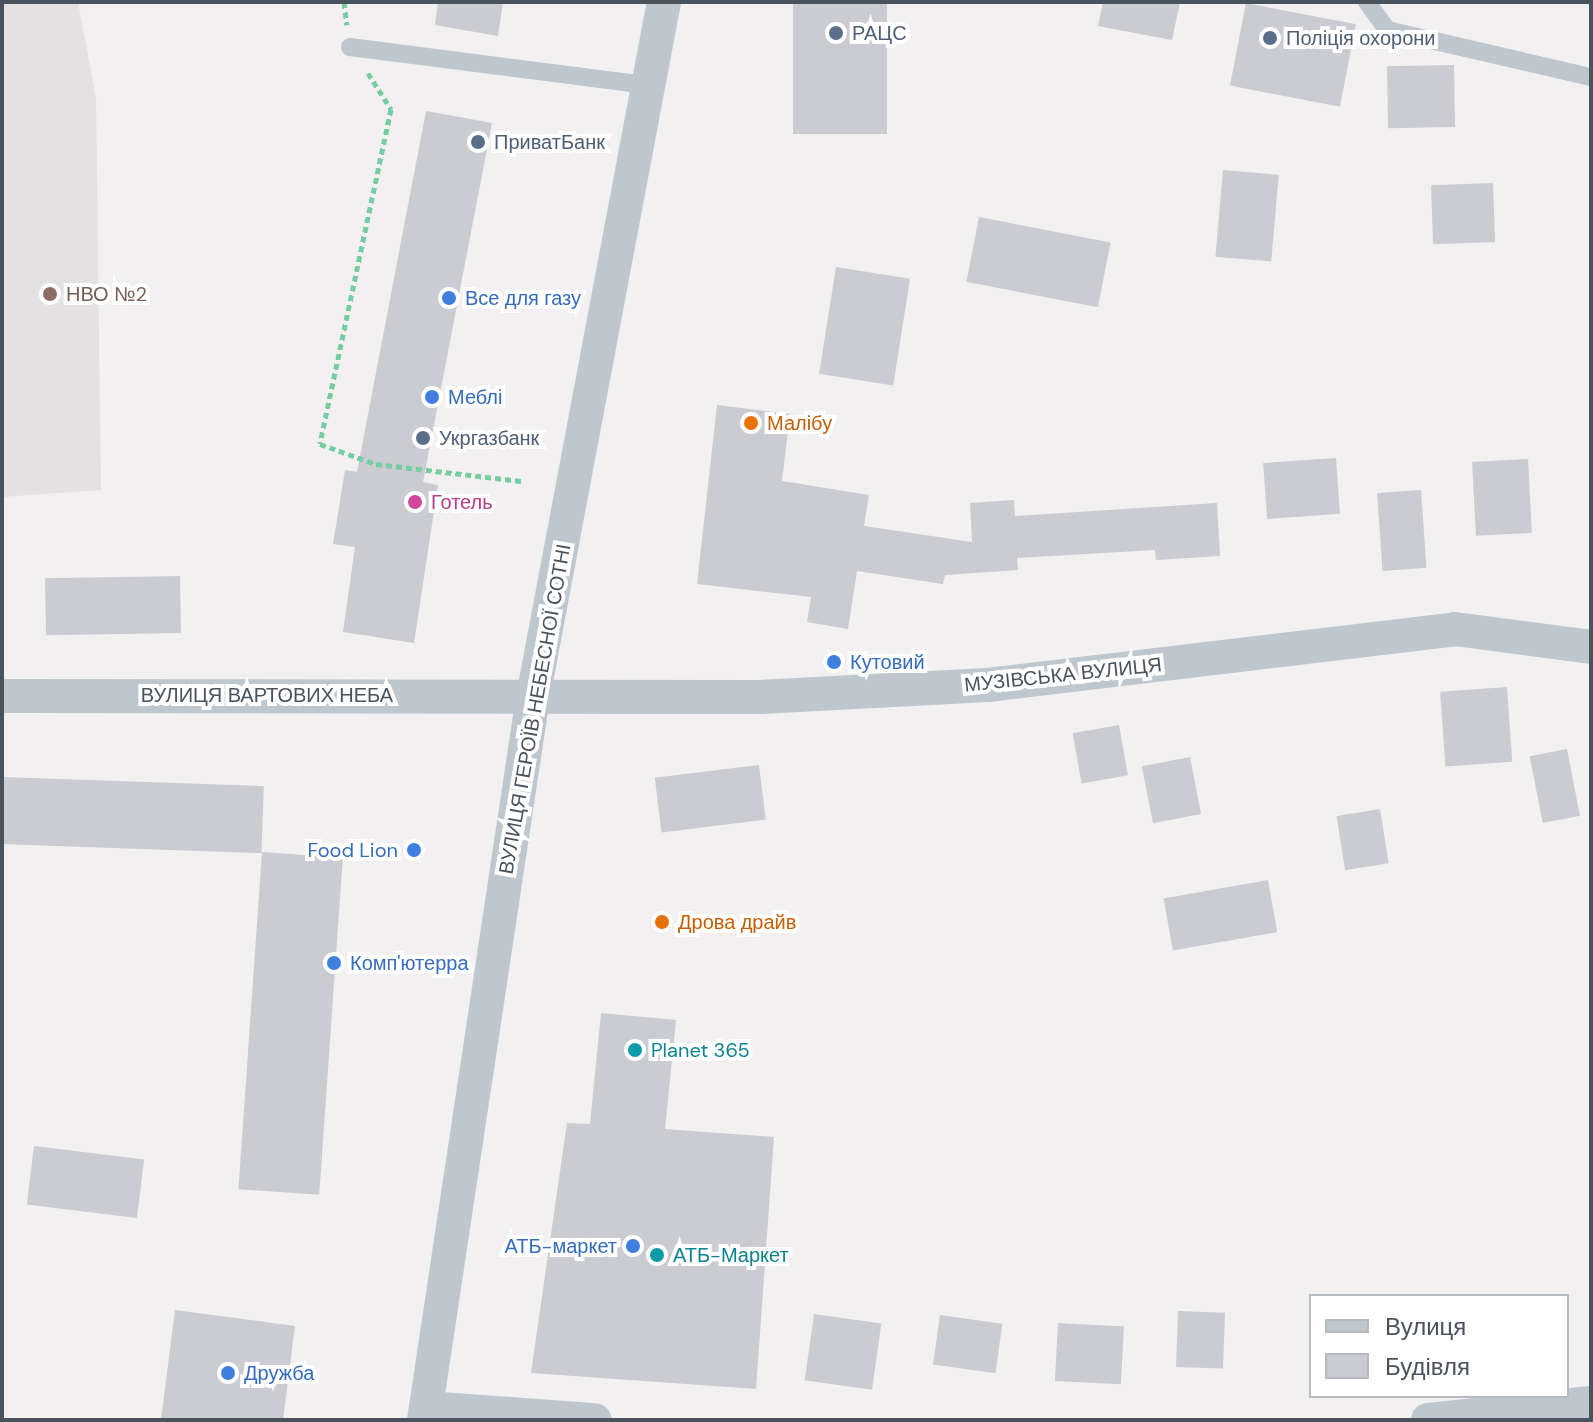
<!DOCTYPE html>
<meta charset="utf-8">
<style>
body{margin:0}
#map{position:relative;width:1593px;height:1422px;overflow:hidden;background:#f2f0f0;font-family:"DM Sans",sans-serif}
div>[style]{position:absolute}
.education>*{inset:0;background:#e3e1e2}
.building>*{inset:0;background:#caccd2;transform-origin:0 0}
.path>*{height:5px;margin-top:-2.5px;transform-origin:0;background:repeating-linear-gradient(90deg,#77cda2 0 6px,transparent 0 10px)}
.lane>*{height:18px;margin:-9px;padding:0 9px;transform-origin:9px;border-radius:9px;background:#bec7ce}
.street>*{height:34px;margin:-17px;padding:0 17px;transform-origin:17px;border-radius:17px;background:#bec7ce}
.dots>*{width:22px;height:22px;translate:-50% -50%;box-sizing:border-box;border:4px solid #fff;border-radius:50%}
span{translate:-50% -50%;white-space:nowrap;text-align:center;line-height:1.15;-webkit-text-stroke:8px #fff;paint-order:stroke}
.service-label{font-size:20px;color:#4e5e75}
.left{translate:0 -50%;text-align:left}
.education-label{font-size:20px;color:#785e54}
.shop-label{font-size:20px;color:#366cbe}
.right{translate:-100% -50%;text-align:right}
.food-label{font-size:20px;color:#c56008}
.hotel-label{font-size:20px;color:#b23c85}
.street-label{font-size:20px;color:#48535d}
.culture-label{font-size:20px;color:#0d838f}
.frame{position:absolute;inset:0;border:4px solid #48535d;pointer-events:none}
.legend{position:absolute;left:1309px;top:1294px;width:260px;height:104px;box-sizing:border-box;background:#fff;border:2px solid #b6babe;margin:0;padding:10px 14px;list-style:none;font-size:24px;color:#48535d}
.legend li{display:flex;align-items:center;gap:16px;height:40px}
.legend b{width:40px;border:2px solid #b6babe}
</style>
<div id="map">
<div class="education">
<i style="clip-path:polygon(2px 2px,78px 2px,96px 98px,101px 490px,2px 497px)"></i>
</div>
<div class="building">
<i style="clip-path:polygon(438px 2px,503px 2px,498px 36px,435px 25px)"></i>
<i style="left:793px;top:2px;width:94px;height:132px"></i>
<i style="clip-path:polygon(1103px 2px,1180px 2px,1172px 40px,1098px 26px)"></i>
<i style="left:1246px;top:3px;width:112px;height:84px;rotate:11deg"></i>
<i style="left:1454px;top:65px;width:62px;height:67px;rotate:89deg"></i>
<i style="clip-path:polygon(426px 111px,492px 123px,423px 482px,438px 485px,414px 643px,343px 632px,355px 547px,333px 544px,345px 470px,357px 472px)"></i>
<i style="left:1223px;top:170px;width:56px;height:87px;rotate:5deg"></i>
<i style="left:1493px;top:183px;width:59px;height:62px;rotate:88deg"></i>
<i style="left:979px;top:217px;width:134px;height:66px;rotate:11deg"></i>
<i style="left:836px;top:267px;width:75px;height:108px;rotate:9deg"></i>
<i style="clip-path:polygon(717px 405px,790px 414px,782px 481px,869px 495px,864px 526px,972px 542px,970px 503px,1014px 500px,1015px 516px,1217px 503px,1220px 556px,1156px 560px,1155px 550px,1017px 558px,1018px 570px,945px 575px,943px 584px,857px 571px,848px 629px,807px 622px,811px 597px,697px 584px)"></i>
<i style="left:1336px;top:458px;width:56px;height:73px;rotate:86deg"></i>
<i style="left:1528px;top:459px;width:74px;height:56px;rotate:87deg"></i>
<i style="left:1421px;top:490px;width:78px;height:44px;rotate:86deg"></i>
<i style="left:180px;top:576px;width:57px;height:135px;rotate:89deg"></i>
<i style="left:1507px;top:687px;width:75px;height:67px;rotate:86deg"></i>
<i style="left:1119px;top:725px;width:51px;height:47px;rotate:80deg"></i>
<i style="left:1567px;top:749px;width:68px;height:38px;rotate:79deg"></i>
<i style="left:1190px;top:757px;width:58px;height:49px;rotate:79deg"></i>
<i style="left:759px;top:765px;width:55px;height:105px;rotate:83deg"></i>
<i style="left:2px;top:777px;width:262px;height:67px;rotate:2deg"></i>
<i style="left:1380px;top:809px;width:55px;height:44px;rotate:81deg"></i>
<i style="left:262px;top:852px;width:81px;height:338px;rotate:4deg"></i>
<i style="left:1268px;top:880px;width:53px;height:106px;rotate:80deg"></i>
<i style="clip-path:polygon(601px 1013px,676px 1020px,665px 1129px,774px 1137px,756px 1389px,531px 1373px,567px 1123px,590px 1124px)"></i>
<i style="left:34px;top:1146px;width:111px;height:59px;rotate:7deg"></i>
<i style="clip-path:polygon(175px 1310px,295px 1326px,283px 1420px,161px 1420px)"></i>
<i style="left:1178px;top:1311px;width:47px;height:56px;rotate:2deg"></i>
<i style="left:814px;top:1314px;width:68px;height:67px;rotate:8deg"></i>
<i style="left:940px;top:1315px;width:63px;height:50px;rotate:8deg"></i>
<i style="left:1058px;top:1323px;width:66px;height:58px;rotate:3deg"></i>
</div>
<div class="path">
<i style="left:344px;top:2px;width:23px;rotate:83deg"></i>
<i style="left:368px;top:73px;width:43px;rotate:57.4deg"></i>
<i style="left:391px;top:109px;width:342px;rotate:102deg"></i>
<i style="left:320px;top:444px;width:59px;rotate:19.7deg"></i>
<i style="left:376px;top:464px;width:146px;rotate:6.7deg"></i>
</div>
<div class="lane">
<i style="left:1367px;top:2px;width:34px;rotate:54deg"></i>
<i style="left:1387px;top:30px;width:209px;rotate:13deg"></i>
<i style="left:350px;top:47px;width:300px;rotate:7.3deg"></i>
</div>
<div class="street">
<i style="left:2px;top:696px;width:758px;rotate:0.08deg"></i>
<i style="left:760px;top:697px;width:228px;rotate:-3deg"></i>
<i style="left:988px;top:685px;width:470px;rotate:-6.8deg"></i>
<i style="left:1455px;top:629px;width:137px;rotate:7.5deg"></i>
<i style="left:426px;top:1408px;width:169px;rotate:4.1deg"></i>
<i style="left:424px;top:1420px;width:731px;rotate:-81.43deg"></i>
<i style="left:533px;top:697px;width:707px;rotate:-79.33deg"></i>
<i style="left:1428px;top:1420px;width:164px;rotate:-6deg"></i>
</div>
<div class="dots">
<i style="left:836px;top:33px;background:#5c6f8a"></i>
<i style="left:1270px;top:38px;background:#5c6f8a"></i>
<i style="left:478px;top:142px;background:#5c6f8a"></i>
<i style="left:50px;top:294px;background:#8d6e63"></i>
<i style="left:449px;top:298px;background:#3f7fe0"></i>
<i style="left:432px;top:397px;background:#3f7fe0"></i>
<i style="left:751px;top:423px;background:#e8710a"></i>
<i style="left:423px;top:438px;background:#5c6f8a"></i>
<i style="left:415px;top:502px;background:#d1479c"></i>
<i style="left:834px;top:662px;background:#3f7fe0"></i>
<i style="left:414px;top:850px;background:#3f7fe0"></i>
<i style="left:662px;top:922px;background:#e8710a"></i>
<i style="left:334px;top:963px;background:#3f7fe0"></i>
<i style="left:635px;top:1050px;background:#0f9aa8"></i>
<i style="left:633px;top:1246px;background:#3f7fe0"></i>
<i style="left:657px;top:1255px;background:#0f9aa8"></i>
<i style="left:228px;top:1373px;background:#3f7fe0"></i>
</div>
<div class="service-label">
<span class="left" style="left:852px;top:33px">РАЦС</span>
<span class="left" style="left:1286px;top:38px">Поліція охорони</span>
<span class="left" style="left:494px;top:142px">ПриватБанк</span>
<span class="left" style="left:439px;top:438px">Укргазбанк</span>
</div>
<div class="education-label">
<span class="left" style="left:66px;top:294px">НВО №2</span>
</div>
<div class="shop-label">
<span class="left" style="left:465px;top:298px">Все для газу</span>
<span class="left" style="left:448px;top:397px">Меблі</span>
<span class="left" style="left:850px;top:662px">Кутовий</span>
<span class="right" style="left:398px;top:850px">Food Lion</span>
<span class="left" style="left:350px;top:963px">Комп'ютерра</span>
<span class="right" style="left:617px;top:1246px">АТБ-маркет</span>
<span class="left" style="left:244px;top:1373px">Дружба</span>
</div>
<div class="food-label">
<span class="left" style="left:767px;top:423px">Малібу</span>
<span class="left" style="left:678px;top:922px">Дрова драйв</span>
</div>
<div class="hotel-label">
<span class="left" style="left:431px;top:502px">Готель</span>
</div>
<div class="street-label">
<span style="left:1063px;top:675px;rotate:-6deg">МУЗІВСЬКА ВУЛИЦЯ</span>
<span style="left:267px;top:695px">ВУЛИЦЯ ВАРТОВИХ НЕБА</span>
<span style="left:535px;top:709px;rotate:-80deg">ВУЛИЦЯ ГЕРОЇВ НЕБЕСНОЇ СОТНІ</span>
</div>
<div class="culture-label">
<span class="left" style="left:651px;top:1050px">Planet 365</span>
<span class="left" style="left:673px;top:1255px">АТБ-Маркет</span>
</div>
<div class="frame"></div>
<ul class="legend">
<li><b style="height:10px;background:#bec7ce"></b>Вулиця</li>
<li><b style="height:22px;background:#caccd2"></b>Будівля</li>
</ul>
</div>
